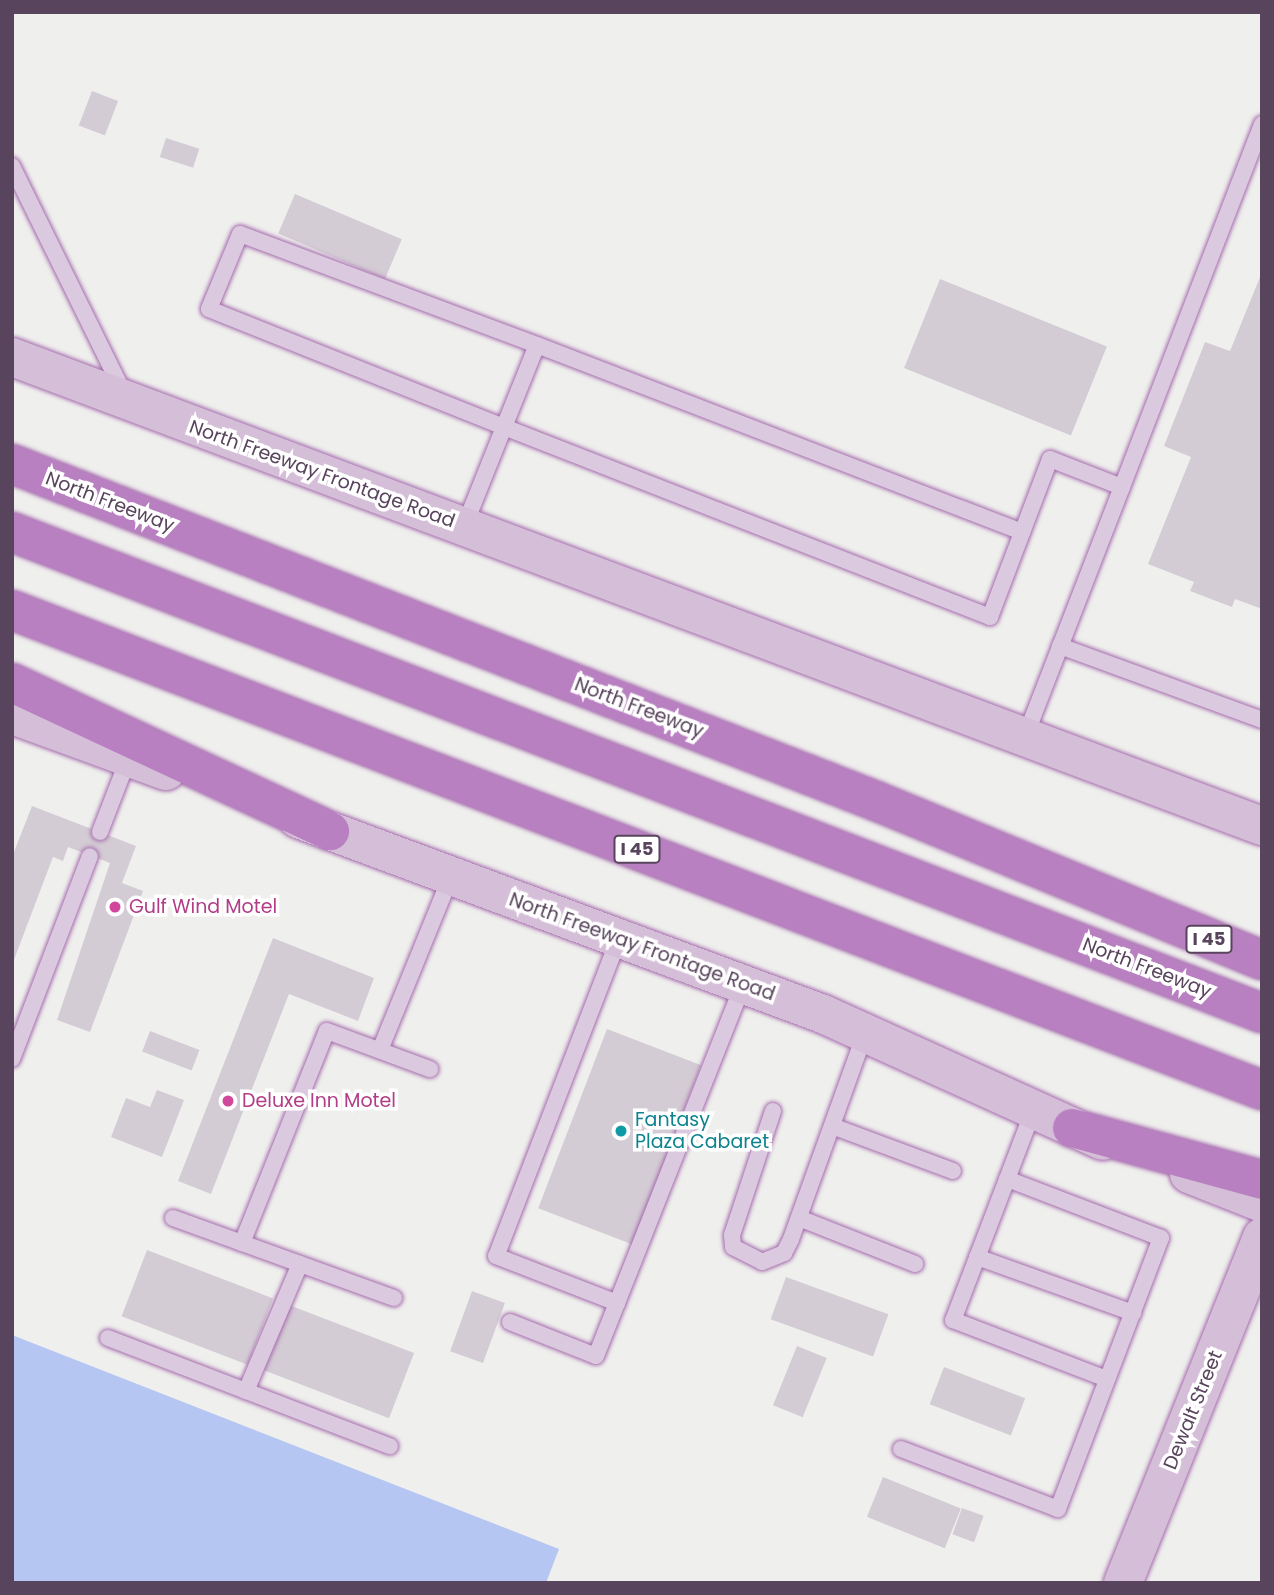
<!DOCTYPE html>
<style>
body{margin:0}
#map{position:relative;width:1274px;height:1595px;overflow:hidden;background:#eff0ed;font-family:Poppins,sans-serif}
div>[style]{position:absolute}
.green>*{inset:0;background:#b6c6f2}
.building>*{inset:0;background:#d4ccd5;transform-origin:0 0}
.roads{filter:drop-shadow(0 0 2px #a56bad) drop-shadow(0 0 2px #a56bad)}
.lane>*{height:16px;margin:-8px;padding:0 8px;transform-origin:8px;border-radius:8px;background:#dbcadf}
.secondary>*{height:38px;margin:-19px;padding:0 19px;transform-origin:19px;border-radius:19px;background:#d5bed8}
.highway>*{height:38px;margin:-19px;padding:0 19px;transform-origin:19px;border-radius:19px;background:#b880c1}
.dots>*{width:19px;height:19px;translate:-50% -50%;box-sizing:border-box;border:4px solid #fff;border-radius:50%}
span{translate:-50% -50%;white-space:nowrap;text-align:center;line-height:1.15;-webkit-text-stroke:7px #fff;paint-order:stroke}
.shield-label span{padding:2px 5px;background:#fff;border:2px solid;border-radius:5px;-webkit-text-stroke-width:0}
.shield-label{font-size:18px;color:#58445c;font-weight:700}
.street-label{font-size:19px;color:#58445c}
.hotel-label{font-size:19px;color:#b23c85}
.left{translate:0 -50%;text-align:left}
.culture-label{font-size:19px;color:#0d838f}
.frame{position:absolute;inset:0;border:14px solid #58445c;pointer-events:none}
</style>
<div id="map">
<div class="green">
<i style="clip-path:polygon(12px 1335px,559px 1549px,546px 1583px,12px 1583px)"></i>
</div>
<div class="building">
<i style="left:92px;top:91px;width:28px;height:37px;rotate:21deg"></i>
<i style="left:166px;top:138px;width:35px;height:20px;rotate:18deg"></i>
<i style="left:295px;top:194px;width:116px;height:43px;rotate:23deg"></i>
<i style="clip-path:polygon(1262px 272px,1262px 609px,1235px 599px,1232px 607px,1190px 591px,1194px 582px,1148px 564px,1191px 457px,1164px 446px,1205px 342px,1230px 351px)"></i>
<i style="left:940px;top:279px;width:180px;height:96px;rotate:22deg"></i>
<i style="clip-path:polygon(32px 806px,136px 846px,122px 883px,143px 891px,90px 1032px,57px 1020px,110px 863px,68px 847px,63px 861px,53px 857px,12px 965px,12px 857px)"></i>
<i style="clip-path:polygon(273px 938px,374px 978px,358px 1021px,289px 994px,211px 1194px,178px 1181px)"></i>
<i style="left:607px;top:1029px;width:101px;height:192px;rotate:21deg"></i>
<i style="left:150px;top:1031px;width:53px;height:22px;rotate:21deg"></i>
<i style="clip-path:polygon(157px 1090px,184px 1100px,162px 1157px,111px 1137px,126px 1098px,150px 1107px)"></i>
<i style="left:147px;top:1250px;width:135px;height:71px;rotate:21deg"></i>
<i style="left:786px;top:1277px;width:109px;height:45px;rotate:20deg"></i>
<i style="left:472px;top:1291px;width:35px;height:64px;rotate:20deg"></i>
<i style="left:289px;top:1305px;width:134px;height:70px;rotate:21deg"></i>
<i style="left:797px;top:1346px;width:32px;height:64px;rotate:22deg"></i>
<i style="left:944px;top:1367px;width:87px;height:40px;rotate:21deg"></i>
<i style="left:883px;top:1477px;width:84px;height:43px;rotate:22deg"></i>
<i style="left:962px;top:1508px;width:23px;height:28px;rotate:20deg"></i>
</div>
<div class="roads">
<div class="lane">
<i style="left:12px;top:166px;width:252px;rotate:63.8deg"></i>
<i style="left:537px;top:345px;width:317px;rotate:-159.5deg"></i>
<i style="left:240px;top:234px;width:81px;rotate:112.5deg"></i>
<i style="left:209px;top:309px;width:318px;rotate:21.8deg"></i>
<i style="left:504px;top:427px;width:88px;rotate:-68.1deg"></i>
<i style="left:537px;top:345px;width:520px;rotate:21.08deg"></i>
<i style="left:1122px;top:487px;width:389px;rotate:-68.9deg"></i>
<i style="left:464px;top:527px;width:108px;rotate:-68.2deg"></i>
<i style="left:504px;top:427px;width:522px;rotate:21.35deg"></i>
<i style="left:990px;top:617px;width:169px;rotate:-69.2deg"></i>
<i style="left:1050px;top:459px;width:77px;rotate:21.3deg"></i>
<i style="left:1122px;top:487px;width:268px;rotate:111.2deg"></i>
<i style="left:1060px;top:646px;width:215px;rotate:20.1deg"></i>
<i style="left:100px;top:832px;width:80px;rotate:-68.9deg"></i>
<i style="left:619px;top:938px;width:341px;rotate:111.1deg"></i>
<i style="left:496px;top:1256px;width:130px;rotate:21.2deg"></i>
<i style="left:617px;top:1303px;width:342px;rotate:-68.4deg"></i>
<i style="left:380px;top:1050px;width:188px;rotate:-67.8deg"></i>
<i style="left:12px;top:1059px;width:217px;rotate:-69deg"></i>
<i style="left:773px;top:1111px;width:131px;rotate:108.3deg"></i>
<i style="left:732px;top:1235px;width:12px;rotate:85deg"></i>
<i style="left:733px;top:1247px;width:33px;rotate:27deg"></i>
<i style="left:762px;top:1262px;width:24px;rotate:-22deg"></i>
<i style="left:784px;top:1253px;width:16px;rotate:-63deg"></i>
<i style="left:791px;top:1239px;width:219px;rotate:-70.2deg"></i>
<i style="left:1033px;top:1111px;width:224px;rotate:110.9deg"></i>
<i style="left:953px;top:1320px;width:165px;rotate:21deg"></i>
<i style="left:832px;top:1126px;width:129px;rotate:20.4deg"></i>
<i style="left:173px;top:1218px;width:235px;rotate:19.9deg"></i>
<i style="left:799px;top:1218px;width:125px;rotate:21.6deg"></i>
<i style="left:242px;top:1243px;width:228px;rotate:-68.2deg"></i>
<i style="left:327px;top:1031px;width:110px;rotate:20.3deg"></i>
<i style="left:977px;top:1257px;width:166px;rotate:19.7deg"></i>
<i style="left:510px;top:1322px;width:92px;rotate:21.6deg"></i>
<i style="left:596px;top:1356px;width:57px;rotate:-68.4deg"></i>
<i style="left:108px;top:1338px;width:302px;rotate:21deg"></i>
<i style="left:246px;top:1391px;width:138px;rotate:-67deg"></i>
<i style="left:901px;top:1449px;width:168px;rotate:20.9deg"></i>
<i style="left:1058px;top:1509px;width:290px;rotate:-69.2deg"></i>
<i style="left:1161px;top:1238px;width:165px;rotate:-159deg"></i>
</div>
<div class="secondary">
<i style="left:12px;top:357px;width:1335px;rotate:20.57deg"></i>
<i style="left:12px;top:715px;width:164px;rotate:20deg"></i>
<i style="left:298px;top:819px;width:560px;rotate:20.38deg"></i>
<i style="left:823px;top:1014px;width:307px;rotate:24.4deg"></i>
<i style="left:1189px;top:1174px;width:79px;rotate:21.7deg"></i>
<i style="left:1123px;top:1583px;width:373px;rotate:-68.1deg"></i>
</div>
<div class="highway">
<i style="left:12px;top:464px;width:927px;rotate:21.31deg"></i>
<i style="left:876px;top:801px;width:417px;rotate:22.4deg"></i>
<i style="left:12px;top:532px;width:1339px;rotate:21.05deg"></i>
<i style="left:12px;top:610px;width:1339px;rotate:21.01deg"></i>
<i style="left:12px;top:683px;width:351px;rotate:25deg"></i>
<i style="left:1072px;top:1128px;width:197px;rotate:15.3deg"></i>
</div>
</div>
<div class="dots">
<i style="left:115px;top:907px;background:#d1479c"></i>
<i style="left:228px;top:1101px;background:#d1479c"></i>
<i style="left:621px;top:1131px;background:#0f9aa8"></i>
</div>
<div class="shield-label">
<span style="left:637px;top:849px">I 45</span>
<span style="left:1209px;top:939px">I 45</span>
</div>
<div class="street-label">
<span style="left:322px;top:474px;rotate:20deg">North Freeway Frontage Road</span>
<span style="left:110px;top:502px;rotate:21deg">North Freeway</span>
<span style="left:639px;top:708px;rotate:21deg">North Freeway</span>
<span style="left:642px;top:947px;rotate:20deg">North Freeway Frontage Road</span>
<span style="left:1147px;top:968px;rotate:21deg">North Freeway</span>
<span style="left:1193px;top:1410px;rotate:-68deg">Dewalt Street</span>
</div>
<div class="hotel-label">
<span class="left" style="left:129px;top:907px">Gulf Wind Motel</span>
<span class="left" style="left:242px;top:1101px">Deluxe Inn Motel</span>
</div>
<div class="culture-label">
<span class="left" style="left:635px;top:1131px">Fantasy<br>Plaza Cabaret</span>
</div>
<div class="frame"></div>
</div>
